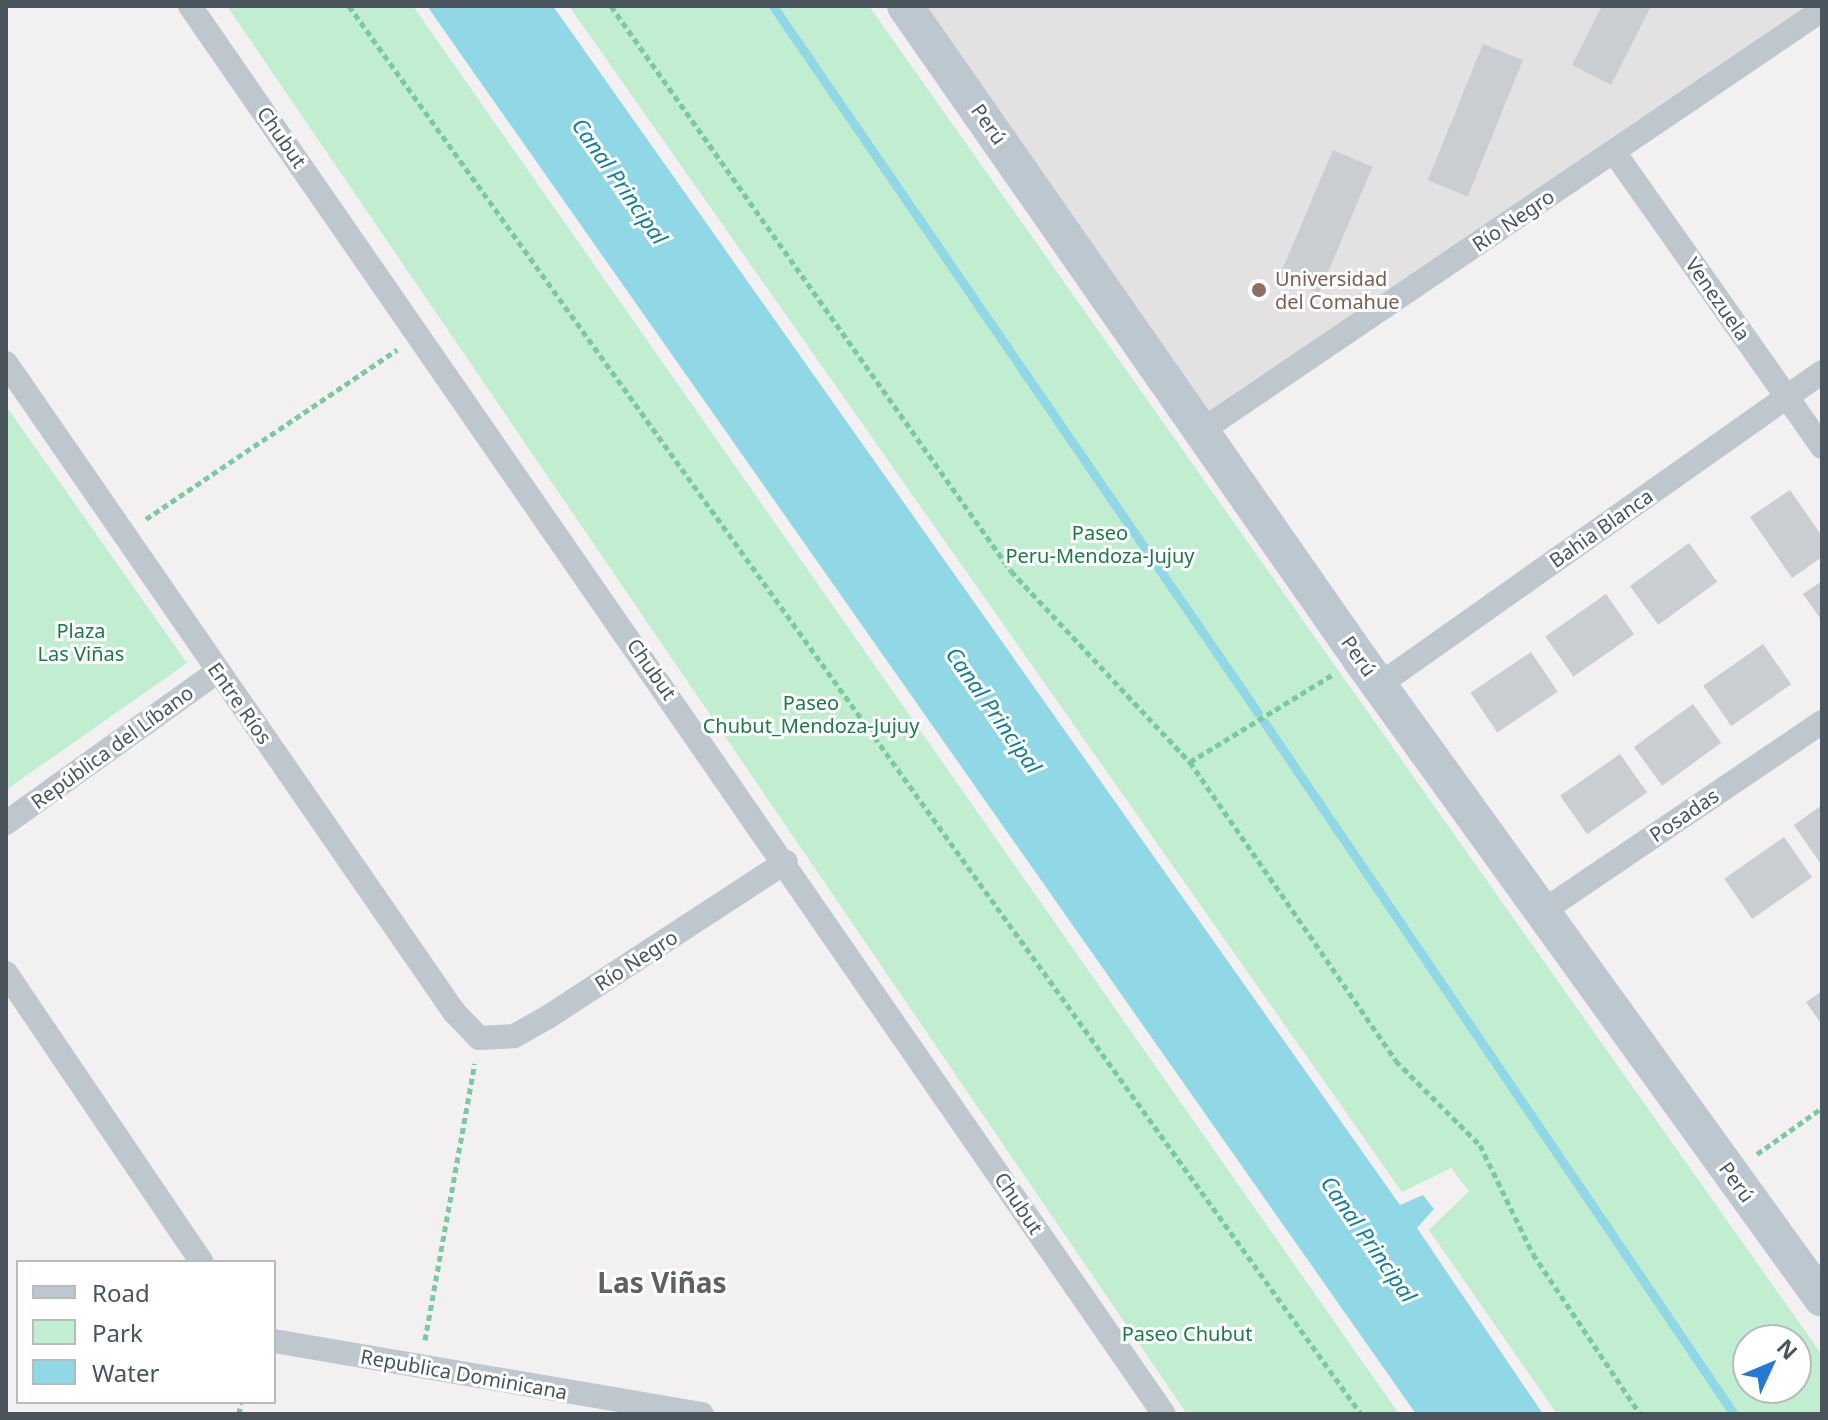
<!DOCTYPE html>
<meta charset="utf-8">
<style>
body{margin:0}
#map{position:relative;width:1828px;height:1420px;overflow:hidden;background:#f2f0f0;font-family:"Noto Sans",sans-serif}
div>[style]{position:absolute}
.education>*{inset:0;background:#e3e1e1}
.green>*{inset:0;background:#c1edd1}
.water>*{inset:0;background:#91d8e7}
.stream>*{height:9px;margin:-4.5px;padding:0 4.5px;transform-origin:4.5px;border-radius:4.5px;background:#91d8e7}
.building>*{inset:0;background:#cacdd2;transform-origin:0 0}
.path>*{height:5px;margin-top:-2.5px;transform-origin:0;background:repeating-linear-gradient(90deg,#7bc9a0 0 6px,transparent 0 10px)}
.street>*{height:24px;margin:-12px;padding:0 12px;transform-origin:12px;border-radius:12px;background:#bfc7ce}
.secondary>*{height:36px;margin:-18px;padding:0 18px;transform-origin:18px;border-radius:18px;background:#bdc7d0}
.dots>*{width:22px;height:22px;translate:-50% -50%;box-sizing:border-box;border:4px solid #fff;border-radius:50%}
span{translate:-50% -50%;white-space:nowrap;text-align:center;line-height:1.15;-webkit-text-stroke:6px #fff;paint-order:stroke}
.street-label{font-size:20px;color:#49545c}
.education-label{font-size:20px;color:#785e54}
.left{translate:0 -50%;text-align:left}
.park-label{font-size:20px;color:#1d7a48}
.water-label{font-size:22px;color:#147e94;font-style:italic}
.district-label{font-size:28px;color:#5d6064;font-weight:700}
.frame{position:absolute;inset:0;border:8px solid #49545c;pointer-events:none}
.legend{position:absolute;left:16px;top:1260px;width:260px;height:144px;box-sizing:border-box;background:#fff;border:2px solid #b6bbbe;margin:0;padding:10px 14px;list-style:none;font-size:24px;color:#49545c}
.legend li{display:flex;align-items:center;gap:16px;height:40px}
.legend b{width:40px;border:2px solid #b6bbbe}
.north{position:absolute;left:1732px;top:1324px;width:80px;height:80px;box-sizing:border-box;background:#fff;border:2px solid #b6bbbe;border-radius:50%;rotate:46deg;font-size:22px;font-weight:700;line-height:32px;text-align:center;color:#49545c}
.north::after{content:'';display:block;margin:auto;width:28px;height:36px;background:#2378d8;clip-path:polygon(50% 0,100% 100%,50% 72%,0 100%)}
</style>
<div id="map">
<div class="education">
<i style="clip-path:polygon(915px 6px,1822px 6px,1204px 429px)"></i>
</div>
<div class="green">
<i style="clip-path:polygon(227px 6px,413px 6px,1399px 1414px,1187px 1414px)"></i>
<i style="clip-path:polygon(evenodd,569px 6px,869px 6px,1822px 1355px,1822px 1414px,1557px 1414px,1429px 1230px,1469px 1191px,1451px 1168px,1402px 1192px,569px 6px,1748px 1340px,1796px 1340px,1796px 1388px,1748px 1388px,1748px 1340px)"></i>
<i style="clip-path:polygon(6px 406px,187px 663px,6px 790px)"></i>
</div>
<div class="water">
<i style="clip-path:polygon(427px 6px,553px 6px,1400px 1205px,1423px 1195px,1434px 1209px,1417px 1228px,1543px 1414px,1416px 1414px)"></i>
</div>
<div class="stream">
<i style="left:773px;top:6px;width:857px;rotate:55.55deg"></i>
<i style="left:1264px;top:722px;width:837px;rotate:55.82deg"></i>
</div>
<div class="building">
<i style="clip-path:polygon(1602px 6px,1651px 6px,1611px 85px,1572px 65px)"></i>
<i style="left:1483px;top:44px;width:43px;height:147px;rotate:22deg"></i>
<i style="left:1333px;top:150px;width:43px;height:137px;rotate:23deg"></i>
<i style="clip-path:polygon(1790px 490px,1822px 536px,1822px 557px,1792px 578px,1750px 517px)"></i>
<i style="left:1689px;top:543px;width:48px;height:73px;rotate:54deg"></i>
<i style="clip-path:polygon(1822px 581px,1822px 621px,1803px 594px)"></i>
<i style="left:1606px;top:594px;width:49px;height:74px;rotate:55deg"></i>
<i style="left:1763px;top:644px;width:49px;height:73px;rotate:55deg"></i>
<i style="left:1531px;top:652px;width:48px;height:73px;rotate:56deg"></i>
<i style="left:1693px;top:704px;width:48px;height:73px;rotate:54deg"></i>
<i style="left:1620px;top:754px;width:47px;height:73px;rotate:55deg"></i>
<i style="clip-path:polygon(1822px 805px,1822px 866px,1794px 825px)"></i>
<i style="left:1784px;top:837px;width:49px;height:73px;rotate:55deg"></i>
<i style="clip-path:polygon(1822px 991px,1822px 1025px,1806px 1002px)"></i>
</div>
<div class="path">
<i style="left:349px;top:6px;width:1734px;rotate:54.29deg"></i>
<i style="left:611px;top:6px;width:692px;rotate:54.7deg"></i>
<i style="left:1011px;top:571px;width:262px;rotate:46.9deg"></i>
<i style="left:1190px;top:762px;width:363px;rotate:55.4deg"></i>
<i style="left:1396px;top:1061px;width:119px;rotate:45deg"></i>
<i style="left:1480px;top:1145px;width:121px;rotate:64.1deg"></i>
<i style="left:1533px;top:1254px;width:192px;rotate:56.2deg"></i>
<i style="left:146px;top:519px;width:303px;rotate:-34deg"></i>
<i style="left:1190px;top:762px;width:167px;rotate:-31.5deg"></i>
<i style="left:1757px;top:1154px;width:80px;rotate:-35.3deg"></i>
<i style="left:425px;top:1340px;width:281px;rotate:-79.8deg"></i>
<i style="left:239px;top:1414px;width:12px;rotate:-81deg"></i>
</div>
<div class="street">
<i style="left:190px;top:6px;width:1712px;rotate:55.33deg"></i>
<i style="left:1614px;top:152px;width:361px;rotate:54.8deg"></i>
<i style="left:6px;top:363px;width:789px;rotate:55.38deg"></i>
<i style="left:454px;top:1012px;width:36px;rotate:46deg"></i>
<i style="left:479px;top:1038px;width:35px;rotate:-3deg"></i>
<i style="left:514px;top:1036px;width:39px;rotate:-29deg"></i>
<i style="left:548px;top:1017px;width:284px;rotate:-33.1deg"></i>
<i style="left:1204px;top:429px;width:747px;rotate:-34.14deg"></i>
<i style="left:1379px;top:685px;width:542px;rotate:-35.24deg"></i>
<i style="left:6px;top:823px;width:261px;rotate:-35.6deg"></i>
<i style="left:1546px;top:909px;width:333px;rotate:-34.1deg"></i>
<i style="left:6px;top:973px;width:349px;rotate:55.9deg"></i>
<i style="left:274px;top:1341px;width:434px;rotate:9.7deg"></i>
</div>
<div class="secondary">
<i style="left:905px;top:6px;width:796px;rotate:55.13deg"></i>
<i style="left:1360px;top:659px;width:789px;rotate:54.18deg"></i>
</div>
<div class="dots">
<i style="left:1259px;top:290px;background:#8d6e63"></i>
</div>
<div class="street-label">
<span style="left:989px;top:124px;rotate:55deg">Perú</span>
<span style="left:282px;top:137px;rotate:55deg">Chubut</span>
<span style="left:1513px;top:220px;rotate:-34deg">Río Negro</span>
<span style="left:1718px;top:299px;rotate:55deg">Venezuela</span>
<span style="left:1601px;top:528px;rotate:-35deg">Bahia Blanca</span>
<span style="left:1359px;top:656px;rotate:55deg">Perú</span>
<span style="left:652px;top:669px;rotate:55deg">Chubut</span>
<span style="left:240px;top:703px;rotate:55deg">Entre Ríos</span>
<span style="left:112px;top:747px;rotate:-36deg">República del Líbano</span>
<span style="left:1684px;top:815px;rotate:-34deg">Posadas</span>
<span style="left:636px;top:960px;rotate:-33deg">Río Negro</span>
<span style="left:1737px;top:1182px;rotate:54deg">Perú</span>
<span style="left:1019px;top:1203px;rotate:56deg">Chubut</span>
<span style="left:464px;top:1374px;rotate:10deg">Republica Dominicana</span>
</div>
<div class="education-label">
<span class="left" style="left:1275px;top:290px">Universidad<br>del Comahue</span>
</div>
<div class="park-label">
<span style="left:1100px;top:544px">Paseo<br>Peru-Mendoza-Jujuy</span>
<span style="left:81px;top:642px">Plaza<br>Las Viñas</span>
<span style="left:811px;top:714px">Paseo<br>Chubut_Mendoza-Jujuy</span>
<span style="left:1187px;top:1333px">Paseo Chubut</span>
</div>
<div class="water-label">
<span style="left:620px;top:181px;rotate:55deg">Canal Principal</span>
<span style="left:994px;top:710px;rotate:55deg">Canal Principal</span>
<span style="left:1369px;top:1239px;rotate:55deg">Canal Principal</span>
</div>
<div class="district-label">
<span style="left:662px;top:1282px">Las Viñas</span>
</div>
<div class="frame"></div>
<ul class="legend">
<li><b style="height:10px;background:#bdc7d0"></b>Road</li>
<li><b style="height:22px;background:#c1edd1"></b>Park</li>
<li><b style="height:22px;background:#91d8e7"></b>Water</li>
</ul>
<div class="north">N</div>
</div>
